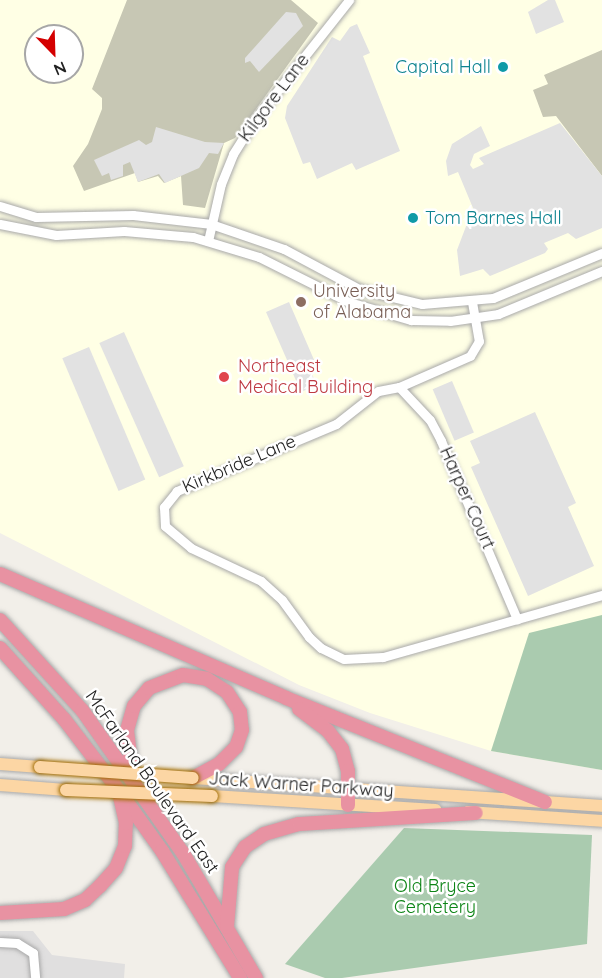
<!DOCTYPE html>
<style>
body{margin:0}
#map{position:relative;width:602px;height:978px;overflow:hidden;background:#f2efe9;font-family:Quicksand,sans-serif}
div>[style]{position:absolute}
.residential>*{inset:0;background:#e0dfdf}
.education>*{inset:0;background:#ffffe5}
.construction>*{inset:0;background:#c7c7b4}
.cemetery>*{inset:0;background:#aacbaf}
.parking>*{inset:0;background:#e2e2e2;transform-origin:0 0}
.roads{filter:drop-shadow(0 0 2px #a9a9a9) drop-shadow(0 0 2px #a9a9a9)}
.minor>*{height:9px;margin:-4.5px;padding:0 4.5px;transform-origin:4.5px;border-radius:4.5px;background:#fff}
.major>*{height:12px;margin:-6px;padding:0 6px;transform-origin:6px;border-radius:6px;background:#fcd6a4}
.highway>*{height:14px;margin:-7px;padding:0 7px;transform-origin:7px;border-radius:7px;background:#e892a2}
.bridges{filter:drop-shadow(0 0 2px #a06b00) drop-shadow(0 0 2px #a06b00)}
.major-bridge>*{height:12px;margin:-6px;padding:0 6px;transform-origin:6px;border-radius:6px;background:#fcd6a4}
.dots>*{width:16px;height:16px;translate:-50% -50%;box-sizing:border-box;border:3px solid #fff;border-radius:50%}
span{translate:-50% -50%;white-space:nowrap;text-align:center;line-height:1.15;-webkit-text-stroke:5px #fff;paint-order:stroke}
.culture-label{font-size:18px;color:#0d838f}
.right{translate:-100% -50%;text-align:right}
.left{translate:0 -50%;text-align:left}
.street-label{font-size:18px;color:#222}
.education-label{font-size:18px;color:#785e54}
.health-label{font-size:18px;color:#be3a42}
.park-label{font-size:18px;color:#0c8416}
.north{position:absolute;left:24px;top:24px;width:60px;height:60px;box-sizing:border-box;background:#fff;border:2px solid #a7a7a7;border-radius:50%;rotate:157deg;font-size:16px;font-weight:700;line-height:24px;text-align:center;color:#222}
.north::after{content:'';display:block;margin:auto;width:21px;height:27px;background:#d40000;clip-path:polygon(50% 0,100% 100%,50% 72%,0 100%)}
</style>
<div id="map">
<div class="residential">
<i style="clip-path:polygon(0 931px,33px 931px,52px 955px,125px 964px,124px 978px,0 978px)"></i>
</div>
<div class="education">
<i style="clip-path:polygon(evenodd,0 0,602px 0,602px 770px,491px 751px,370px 713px,299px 685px,0 533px,0 0,36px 36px,72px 36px,72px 72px,36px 72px,36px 36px)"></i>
</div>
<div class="construction">
<i style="clip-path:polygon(127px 0,291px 0,318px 23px,235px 138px,224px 143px,205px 208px,183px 205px,181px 176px,164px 183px,158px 176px,138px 182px,135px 173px,84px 191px,73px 166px,88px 144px,102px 109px,102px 98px,92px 89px)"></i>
<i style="clip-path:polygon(602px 50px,602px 176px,556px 116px,543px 117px,533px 90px,548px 84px,544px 75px)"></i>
</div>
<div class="cemetery">
<i style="clip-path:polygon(602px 615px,602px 770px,491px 751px,529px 633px)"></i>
<i style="clip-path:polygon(404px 828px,592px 835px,587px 944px,342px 978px,325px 978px,285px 964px)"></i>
</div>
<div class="parking">
<i style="clip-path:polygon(548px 0,555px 0,564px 22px,536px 34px,528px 12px)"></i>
<i style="clip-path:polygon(286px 12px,296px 13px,303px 26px,259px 72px,250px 61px,245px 63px,245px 58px)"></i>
<i style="clip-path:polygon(357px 24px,370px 53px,363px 56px,400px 151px,356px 170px,352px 163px,317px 179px,310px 162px,303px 164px,285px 118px,287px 106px,332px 37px,340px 41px,350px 27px)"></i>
<i style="clip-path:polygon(560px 123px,602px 176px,602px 228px,576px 239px,568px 233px,544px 243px,548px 249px,545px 253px,490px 276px,483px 269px,460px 276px,457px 250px,473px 208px,458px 172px,448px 176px,446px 161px,452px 144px,481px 126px,490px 146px,474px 154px,470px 165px,473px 169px,484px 164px,479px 158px)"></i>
<i style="clip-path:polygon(156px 127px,205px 142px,224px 143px,218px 154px,209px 153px,199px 168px,165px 183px,159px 174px,138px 182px,130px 162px,123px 165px,123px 176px,111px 180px,109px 173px,102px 176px,94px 160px,139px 140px,146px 145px,152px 142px)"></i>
<i style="clip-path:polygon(289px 302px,318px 369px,311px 372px,317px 385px,301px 392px,266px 312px)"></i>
<i style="left:124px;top:332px;width:147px;height:27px;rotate:66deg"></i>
<i style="left:89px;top:347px;width:144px;height:29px;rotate:67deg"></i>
<i style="left:452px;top:381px;width:56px;height:21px;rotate:67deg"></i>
<i style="clip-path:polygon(535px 412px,576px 503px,568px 507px,594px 566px,528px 596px,471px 467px,480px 463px,470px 441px)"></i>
</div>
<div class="roads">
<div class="minor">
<i style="left:0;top:206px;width:38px;rotate:17deg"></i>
<i style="left:36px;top:217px;width:97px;rotate:-1.2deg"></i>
<i style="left:133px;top:215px;width:79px;rotate:6.6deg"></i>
<i style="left:211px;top:224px;width:77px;rotate:18.9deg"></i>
<i style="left:284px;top:249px;width:85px;rotate:28.1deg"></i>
<i style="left:359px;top:289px;width:65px;rotate:13.4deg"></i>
<i style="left:422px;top:304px;width:71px;rotate:-4.8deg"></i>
<i style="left:493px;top:298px;width:118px;rotate:-22.4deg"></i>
<i style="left:0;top:224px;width:57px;rotate:11.1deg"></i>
<i style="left:56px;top:235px;width:68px;rotate:-3.4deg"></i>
<i style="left:124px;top:231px;width:69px;rotate:5deg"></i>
<i style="left:193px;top:237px;width:69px;rotate:16.9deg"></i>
<i style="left:259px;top:257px;width:101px;rotate:26.6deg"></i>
<i style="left:349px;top:302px;width:65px;rotate:16.2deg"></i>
<i style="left:411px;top:320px;width:39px;rotate:1deg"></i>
<i style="left:450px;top:321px;width:49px;rotate:-8.3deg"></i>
<i style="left:498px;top:314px;width:113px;rotate:-22.5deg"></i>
<i style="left:208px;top:241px;width:58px;rotate:-77.2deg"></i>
<i style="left:221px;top:184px;width:32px;rotate:-68deg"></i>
<i style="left:233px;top:154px;width:41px;rotate:-57.8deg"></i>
<i style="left:255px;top:119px;width:152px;rotate:-51.7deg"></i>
<i style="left:472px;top:302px;width:40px;rotate:80deg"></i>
<i style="left:479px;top:341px;width:17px;rotate:121deg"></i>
<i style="left:470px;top:356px;width:77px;rotate:156.4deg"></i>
<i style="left:399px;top:387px;width:21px;rotate:169deg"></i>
<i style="left:378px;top:391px;width:53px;rotate:141.8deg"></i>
<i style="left:336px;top:424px;width:173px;rotate:157.2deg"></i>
<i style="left:177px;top:491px;width:21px;rotate:129deg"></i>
<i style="left:164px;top:507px;width:19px;rotate:87deg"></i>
<i style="left:165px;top:526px;width:34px;rotate:40deg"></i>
<i style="left:191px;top:548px;width:77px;rotate:25.2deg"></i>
<i style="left:261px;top:581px;width:28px;rotate:42deg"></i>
<i style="left:282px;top:600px;width:46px;rotate:53.9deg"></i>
<i style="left:309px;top:637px;width:16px;rotate:43deg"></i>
<i style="left:321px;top:648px;width:25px;rotate:26deg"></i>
<i style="left:344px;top:659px;width:39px;rotate:-3deg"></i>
<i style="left:383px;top:657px;width:228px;rotate:-15.8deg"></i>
<i style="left:399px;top:387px;width:45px;rotate:46.8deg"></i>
<i style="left:430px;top:420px;width:24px;rotate:62deg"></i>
<i style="left:441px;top:441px;width:194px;rotate:66.9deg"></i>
<i style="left:0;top:942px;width:17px;rotate:3deg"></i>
<i style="left:17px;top:943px;width:19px;rotate:32deg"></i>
<i style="left:33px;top:953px;width:25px;rotate:85deg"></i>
</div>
<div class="major">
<i style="left:0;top:764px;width:40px;rotate:4.3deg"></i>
<i style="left:193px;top:778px;width:410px;rotate:3.9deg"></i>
<i style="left:0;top:785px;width:66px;rotate:4.3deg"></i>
<i style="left:212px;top:796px;width:224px;rotate:3.6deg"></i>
<i style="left:468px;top:812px;width:134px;rotate:3.8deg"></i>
</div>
<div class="highway">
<i style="left:0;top:574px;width:312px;rotate:23.4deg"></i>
<i style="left:286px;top:698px;width:279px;rotate:21.9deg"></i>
<i style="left:0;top:620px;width:122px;rotate:47.7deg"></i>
<i style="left:82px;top:710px;width:175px;rotate:54.8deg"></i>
<i style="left:183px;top:853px;width:145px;rotate:59.7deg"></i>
<i style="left:0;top:648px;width:96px;rotate:48deg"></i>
<i style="left:64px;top:719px;width:91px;rotate:52.6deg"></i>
<i style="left:119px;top:791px;width:74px;rotate:54.4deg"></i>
<i style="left:162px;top:851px;width:149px;rotate:58.4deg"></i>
<i style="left:299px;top:709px;width:36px;rotate:37deg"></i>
<i style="left:328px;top:731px;width:23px;rotate:52deg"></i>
<i style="left:342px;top:749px;width:23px;rotate:75deg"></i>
<i style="left:348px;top:771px;width:34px;rotate:90deg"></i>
<i style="left:133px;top:779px;width:49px;rotate:-97deg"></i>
<i style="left:127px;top:730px;width:25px;rotate:-74deg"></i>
<i style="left:134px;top:706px;width:23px;rotate:-50deg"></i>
<i style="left:149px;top:688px;width:36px;rotate:-21deg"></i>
<i style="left:183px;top:675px;width:24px;rotate:9deg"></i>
<i style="left:207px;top:679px;width:24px;rotate:33deg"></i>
<i style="left:227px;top:692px;width:24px;rotate:57deg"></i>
<i style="left:240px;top:712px;width:18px;rotate:84deg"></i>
<i style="left:242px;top:730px;width:18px;rotate:109deg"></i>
<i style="left:236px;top:747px;width:24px;rotate:135deg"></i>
<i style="left:219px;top:764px;width:30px;rotate:152deg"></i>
<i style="left:0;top:913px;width:64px;rotate:-3.6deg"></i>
<i style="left:64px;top:909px;width:23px;rotate:-23deg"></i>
<i style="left:85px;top:900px;width:21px;rotate:-43deg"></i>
<i style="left:100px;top:886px;width:24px;rotate:-48deg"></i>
<i style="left:116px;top:868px;width:24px;rotate:-68deg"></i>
<i style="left:125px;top:846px;width:23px;rotate:-88deg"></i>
<i style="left:126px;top:823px;width:28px;rotate:-103deg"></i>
<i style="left:227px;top:927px;width:60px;rotate:-85.2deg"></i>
<i style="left:232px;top:867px;width:24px;rotate:-57deg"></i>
<i style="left:245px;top:847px;width:23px;rotate:-34deg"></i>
<i style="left:264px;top:834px;width:36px;rotate:-16deg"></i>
<i style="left:299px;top:824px;width:177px;rotate:-3.6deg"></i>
</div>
</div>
<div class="bridges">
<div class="major-bridge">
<i style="left:40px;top:767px;width:153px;rotate:4.1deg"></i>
<i style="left:66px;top:790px;width:146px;rotate:2.4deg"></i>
</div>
</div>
<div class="dots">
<i style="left:503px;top:67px;background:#0f9aa8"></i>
<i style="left:413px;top:218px;background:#0f9aa8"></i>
<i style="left:301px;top:302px;background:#8d6e63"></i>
<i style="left:224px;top:377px;background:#e0444e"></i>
</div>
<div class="culture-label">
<span class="right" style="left:491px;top:67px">Capital Hall</span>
<span class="left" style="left:425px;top:218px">Tom Barnes Hall</span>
</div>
<div class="street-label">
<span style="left:274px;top:98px;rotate:-53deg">Kilgore Lane</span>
<span style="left:239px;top:464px;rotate:-23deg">Kirkbride Lane</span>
<span style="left:467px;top:498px;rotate:66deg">Harper Court</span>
<span style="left:152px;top:782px;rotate:55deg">McFarland Boulevard East</span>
<span style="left:301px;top:785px;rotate:4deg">Jack Warner Parkway</span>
</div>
<div class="education-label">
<span class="left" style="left:313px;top:302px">University<br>of Alabama</span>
</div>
<div class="health-label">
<span class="left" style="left:238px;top:377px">Northeast<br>Medical Building</span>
</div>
<div class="park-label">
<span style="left:435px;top:897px">Old Bryce<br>Cemetery</span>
</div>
<div class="north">N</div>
</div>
